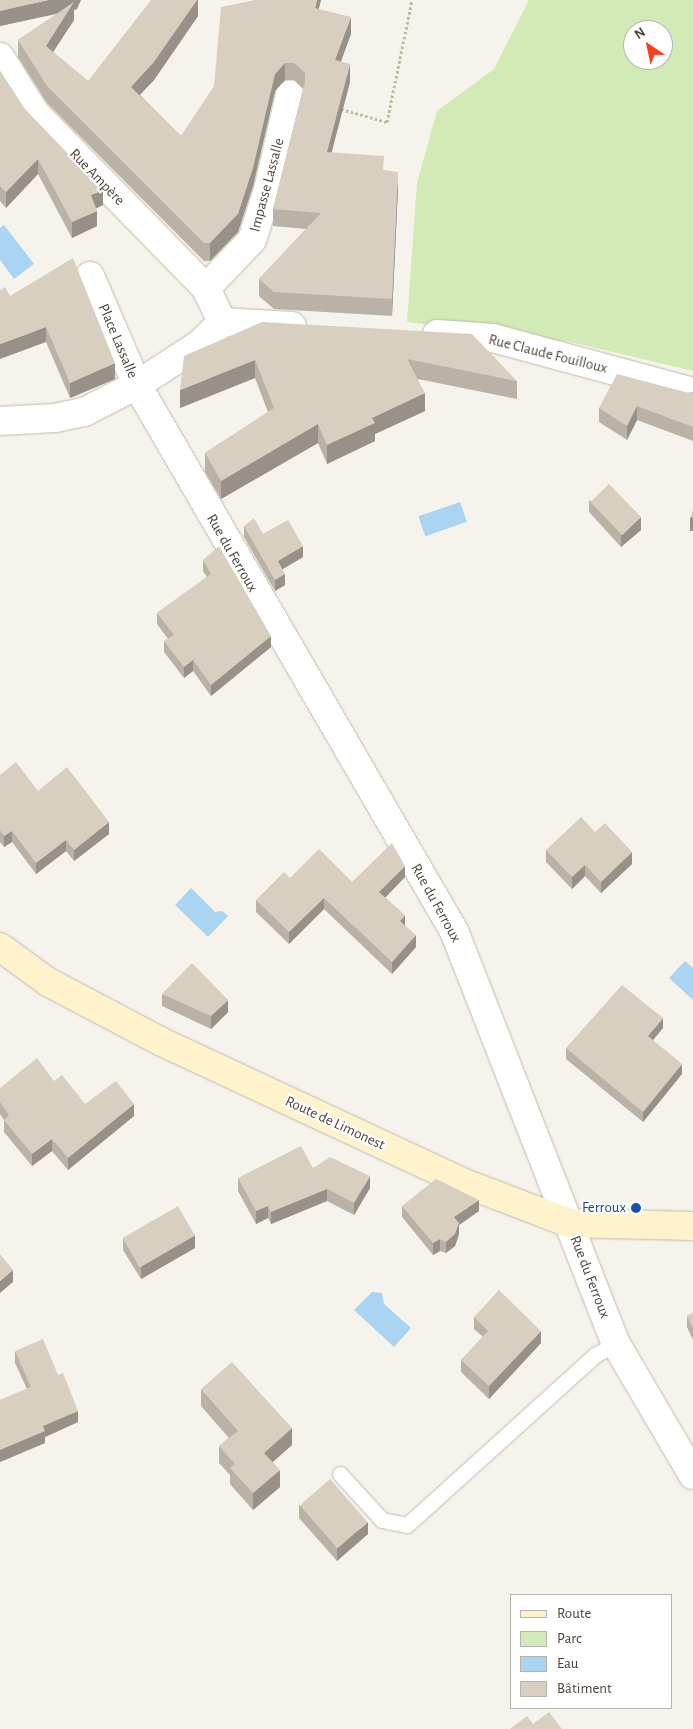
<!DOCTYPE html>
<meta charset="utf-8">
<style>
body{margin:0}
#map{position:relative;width:693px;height:1729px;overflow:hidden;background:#f6f3ec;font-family:"Alegreya Sans",sans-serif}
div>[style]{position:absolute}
.green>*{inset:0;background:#d2eab5}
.water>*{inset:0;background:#a9d4f2;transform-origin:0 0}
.path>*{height:3px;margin-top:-1.5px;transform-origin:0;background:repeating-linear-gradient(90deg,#c4b79f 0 2.5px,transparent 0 5px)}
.roads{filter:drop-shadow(0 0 1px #c2bbae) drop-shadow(0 0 1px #c2bbae)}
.lane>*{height:15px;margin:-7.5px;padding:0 7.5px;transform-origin:7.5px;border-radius:7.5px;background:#fff}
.street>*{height:28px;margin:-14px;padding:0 14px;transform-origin:14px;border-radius:14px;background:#fff}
.secondary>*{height:28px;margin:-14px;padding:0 14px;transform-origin:14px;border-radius:14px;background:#fff3cd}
.wall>*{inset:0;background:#bab2a6}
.shaded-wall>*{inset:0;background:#979187;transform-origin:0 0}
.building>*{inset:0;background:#d8cfc1;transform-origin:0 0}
.dots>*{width:14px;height:14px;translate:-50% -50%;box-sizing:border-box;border:2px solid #fff;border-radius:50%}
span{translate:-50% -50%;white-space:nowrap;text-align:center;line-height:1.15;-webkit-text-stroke:4.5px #fff;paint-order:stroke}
.street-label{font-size:15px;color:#4b4439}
.transit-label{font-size:15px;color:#164399}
.right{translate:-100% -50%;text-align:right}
.legend{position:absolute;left:510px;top:1594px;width:162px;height:115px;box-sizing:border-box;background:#fff;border:1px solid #b7b4b0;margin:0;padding:6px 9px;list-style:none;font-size:15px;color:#4b4439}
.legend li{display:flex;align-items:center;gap:10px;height:25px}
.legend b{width:25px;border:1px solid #b7b4b0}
.north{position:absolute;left:623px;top:20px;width:50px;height:50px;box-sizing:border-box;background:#fff;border:1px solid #b7b4b0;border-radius:50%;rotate:326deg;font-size:14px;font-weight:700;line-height:20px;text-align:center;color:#4b4439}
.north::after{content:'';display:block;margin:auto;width:18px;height:22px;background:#fc3f1d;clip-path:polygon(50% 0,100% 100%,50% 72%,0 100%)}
</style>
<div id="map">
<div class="green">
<i style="clip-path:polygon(evenodd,529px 0,693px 0,693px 371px,571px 342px,407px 322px,417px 183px,437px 111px,494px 69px,529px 0,633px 30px,663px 30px,663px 60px,633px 60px,633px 30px)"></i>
</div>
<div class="water">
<i style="clip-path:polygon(4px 225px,34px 264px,14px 279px,0 260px,0 228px)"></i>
<i style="left:460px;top:502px;width:21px;height:44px;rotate:71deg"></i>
<i style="clip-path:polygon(191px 888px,215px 912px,222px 911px,228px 916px,208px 937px,175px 905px)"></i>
<i style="clip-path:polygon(685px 961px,693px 968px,693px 1000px,669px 978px)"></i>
<i style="clip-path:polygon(372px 1292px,382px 1293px,384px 1304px,411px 1328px,394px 1347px,354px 1310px)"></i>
</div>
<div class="path">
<i style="left:341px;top:109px;width:48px;rotate:15.8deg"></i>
<i style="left:387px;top:122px;width:125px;rotate:-78.4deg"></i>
</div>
<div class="roads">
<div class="lane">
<i style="left:340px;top:1474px;width:62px;rotate:47.6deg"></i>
<i style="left:382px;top:1520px;width:25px;rotate:11deg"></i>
<i style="left:407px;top:1525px;width:253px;rotate:-42.1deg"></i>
<i style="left:595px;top:1355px;width:24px;rotate:-28deg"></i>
</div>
<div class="street">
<i style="left:0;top:57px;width:66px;rotate:58deg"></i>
<i style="left:35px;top:113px;width:245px;rotate:45.7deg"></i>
<i style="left:206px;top:288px;width:38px;rotate:65deg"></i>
<i style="left:90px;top:276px;width:119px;rotate:66.7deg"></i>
<i style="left:137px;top:385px;width:631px;rotate:59.86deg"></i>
<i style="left:454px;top:931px;width:444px;rotate:68.6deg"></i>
<i style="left:616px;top:1344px;width:152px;rotate:59.6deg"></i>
<i style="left:206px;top:288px;width:66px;rotate:-46.2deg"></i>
<i style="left:252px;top:240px;width:52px;rotate:-72.3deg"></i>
<i style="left:268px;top:190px;width:98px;rotate:-77deg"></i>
<i style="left:222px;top:322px;width:70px;rotate:3.3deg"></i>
<i style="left:437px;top:334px;width:56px;rotate:4.1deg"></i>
<i style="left:493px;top:338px;width:207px;rotate:15.1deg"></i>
<i style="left:0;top:421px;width:55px;rotate:-3.1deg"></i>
<i style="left:55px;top:418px;width:30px;rotate:-12deg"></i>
<i style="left:84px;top:412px;width:59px;rotate:-27deg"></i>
<i style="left:137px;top:385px;width:75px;rotate:-33.1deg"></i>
<i style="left:200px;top:344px;width:31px;rotate:-45deg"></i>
</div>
<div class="secondary">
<i style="left:0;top:947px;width:59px;rotate:36.1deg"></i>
<i style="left:48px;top:982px;width:129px;rotate:27.8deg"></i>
<i style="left:162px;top:1042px;width:336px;rotate:25deg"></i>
<i style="left:467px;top:1184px;width:109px;rotate:20.9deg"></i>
<i style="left:569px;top:1223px;width:124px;rotate:1.4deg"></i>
</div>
</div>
<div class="wall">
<i style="clip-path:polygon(0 0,77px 9px,74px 10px,74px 20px,53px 52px,88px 81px,198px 0,198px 16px,154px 80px,140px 95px,181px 136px,319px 9px,351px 34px,340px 62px,350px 82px,331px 153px,384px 170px,398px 189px,392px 316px,274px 309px,259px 296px,259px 279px,306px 229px,273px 226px,273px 209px,303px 89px,294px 80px,285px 80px,275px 91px,253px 186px,238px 232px,210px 261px,204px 261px,47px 103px,18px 57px,18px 40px,57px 14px,0 26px)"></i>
<i style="clip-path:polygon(0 71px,24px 108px,103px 205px,96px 208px,97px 226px,72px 238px,38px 174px,6px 208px,0 201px)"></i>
<i style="clip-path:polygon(10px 296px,115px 379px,70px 398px,46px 342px)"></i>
<i style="clip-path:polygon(262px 322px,517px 381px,517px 399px,418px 379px,425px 411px,375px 434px,375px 441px,327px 464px,318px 443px,221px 499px,205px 472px,205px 453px,268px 412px,255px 378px,180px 408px)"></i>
<i style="clip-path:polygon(693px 392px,693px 441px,637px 420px,627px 440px,599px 422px,599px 408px)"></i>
<i style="clip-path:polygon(589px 500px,641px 530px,621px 547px,589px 512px)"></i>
<i style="clip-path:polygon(244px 526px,263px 534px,303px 557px,282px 569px,285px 585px,275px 591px,244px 537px)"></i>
<i style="clip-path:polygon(203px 560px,271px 647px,211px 696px,193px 671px,184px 678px,164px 652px,164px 641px,168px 639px,157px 624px,157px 613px,207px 577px,203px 571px)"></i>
<i style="clip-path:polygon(0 775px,38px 791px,109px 834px,74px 861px,66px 851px,36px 874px,12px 842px,4px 847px,0 842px)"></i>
<i style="clip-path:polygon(595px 832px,632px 864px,601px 893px,585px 876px,572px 889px,546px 862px,546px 850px)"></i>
<i style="clip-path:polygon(405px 877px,385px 898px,405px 925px,416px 947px,392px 974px,324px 909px,289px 944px,256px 912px,256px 900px,352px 882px)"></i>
<i style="clip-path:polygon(162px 994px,228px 1012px,211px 1029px,162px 1006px)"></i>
<i style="clip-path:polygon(663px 1028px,653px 1040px,682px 1074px,643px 1122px,566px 1059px,566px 1048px)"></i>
<i style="clip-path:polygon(54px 1081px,85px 1104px,134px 1116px,68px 1170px,52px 1151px,32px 1166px,4px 1132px,4px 1120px,0 1114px,0 1088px)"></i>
<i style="clip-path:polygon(313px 1168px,370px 1188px,354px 1215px,327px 1201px,271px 1224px,268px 1218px,256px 1224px,238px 1191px,238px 1178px)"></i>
<i style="clip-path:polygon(402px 1206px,479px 1211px,459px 1225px,459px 1234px,455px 1246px,446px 1253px,440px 1251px,433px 1255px,402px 1217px)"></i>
<i style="clip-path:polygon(123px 1238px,195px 1248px,141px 1279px,123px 1250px)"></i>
<i style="clip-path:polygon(693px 1313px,693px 1340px,687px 1327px,687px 1316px)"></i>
<i style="clip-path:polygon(474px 1317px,541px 1343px,489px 1399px,461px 1372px,461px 1360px,483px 1337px,474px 1329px)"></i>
<i style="clip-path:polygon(15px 1351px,78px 1422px,45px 1437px,45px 1443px,0 1462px,0 1400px,27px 1389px,15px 1363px)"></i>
<i style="clip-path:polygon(201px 1389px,292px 1445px,272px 1462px,280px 1487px,253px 1510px,230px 1484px,230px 1475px,219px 1463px,219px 1446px,229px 1438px,201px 1406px)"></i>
<i style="clip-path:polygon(299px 1505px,368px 1534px,337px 1561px,299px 1518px)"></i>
</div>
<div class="shaded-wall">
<i style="clip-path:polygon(48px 0,81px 0,77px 9px,74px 10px,74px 20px,46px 63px,46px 46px,68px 11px,0 26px,0 11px)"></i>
<i style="clip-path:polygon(197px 0,198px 0,198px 16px,154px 80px,131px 104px,131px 87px)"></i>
<i style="clip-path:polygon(317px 0,321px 0,315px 25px,315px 8px)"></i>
<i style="clip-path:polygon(351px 17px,351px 34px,335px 78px,335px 60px)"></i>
<i style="clip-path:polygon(285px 63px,285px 80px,275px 91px,253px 186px,238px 232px,210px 261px,210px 243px,275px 74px)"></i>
<i style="clip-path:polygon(350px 64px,350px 82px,327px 170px,327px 152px)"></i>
<i style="clip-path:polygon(38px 159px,38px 174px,6px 208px,6px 192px)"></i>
<i style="clip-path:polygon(398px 172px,398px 189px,392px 316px,392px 299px)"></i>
<i style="clip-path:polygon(103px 190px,103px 205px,91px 211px,91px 195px)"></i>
<i style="clip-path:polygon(97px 211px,97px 226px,72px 238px,72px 222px)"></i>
<i style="clip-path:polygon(46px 327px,46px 342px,0 359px,0 344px)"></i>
<i style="clip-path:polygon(255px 360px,255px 378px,180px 408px,180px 390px)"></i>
<i style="clip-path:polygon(115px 363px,115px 379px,70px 398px,70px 383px)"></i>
<i style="clip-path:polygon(425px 393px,425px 411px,375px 434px,375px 441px,327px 464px,327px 445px,372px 418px)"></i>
<i style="clip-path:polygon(637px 406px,637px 420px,627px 440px,627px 426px)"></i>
<i style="clip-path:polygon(318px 424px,318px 443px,221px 499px,221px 481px)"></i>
<i style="clip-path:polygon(641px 517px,641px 530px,621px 547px,621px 535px)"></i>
<i style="left:693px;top:517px;width:14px;height:3px;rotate:90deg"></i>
<i style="clip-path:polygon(303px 546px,303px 557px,278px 572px,278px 561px)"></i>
<i style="clip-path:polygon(285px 574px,285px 585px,275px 591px,275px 580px)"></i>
<i style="clip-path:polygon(271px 636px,271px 647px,211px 696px,211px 685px)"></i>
<i style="clip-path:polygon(193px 660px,193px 671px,184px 678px,184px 667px)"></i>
<i style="clip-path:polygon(109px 822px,109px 834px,74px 861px,74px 850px)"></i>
<i style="clip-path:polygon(12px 831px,12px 842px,4px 847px,4px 836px)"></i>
<i style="clip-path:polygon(66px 840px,66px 851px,36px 874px,36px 863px)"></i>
<i style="clip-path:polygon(632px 852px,632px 864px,601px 893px,601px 882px)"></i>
<i style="clip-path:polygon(585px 865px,585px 876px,572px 889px,572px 877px)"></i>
<i style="clip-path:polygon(405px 866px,405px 877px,379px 904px,379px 892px)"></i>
<i style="clip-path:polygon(324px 898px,324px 909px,289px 944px,289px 932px)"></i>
<i style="clip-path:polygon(405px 915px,405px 927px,400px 921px)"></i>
<i style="clip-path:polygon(416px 935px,416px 947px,392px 974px,392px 962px)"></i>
<i style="clip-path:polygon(228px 1000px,228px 1012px,211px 1029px,211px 1016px)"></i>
<i style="clip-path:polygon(663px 1018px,663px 1028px,648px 1046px,648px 1036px)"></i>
<i style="clip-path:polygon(682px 1064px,682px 1074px,643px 1122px,643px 1112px)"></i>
<i style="clip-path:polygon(134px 1104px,134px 1116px,68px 1170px,68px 1158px)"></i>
<i style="clip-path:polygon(52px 1139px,52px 1151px,32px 1166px,32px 1154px)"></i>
<i style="clip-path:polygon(370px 1176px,370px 1188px,354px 1215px,354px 1203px)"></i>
<i style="clip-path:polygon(327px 1189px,327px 1201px,271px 1224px,271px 1212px)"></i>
<i style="clip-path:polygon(479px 1200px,479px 1211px,459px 1225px,459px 1234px,455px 1246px,446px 1253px,446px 1242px,454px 1217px)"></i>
<i style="clip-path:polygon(268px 1206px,268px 1218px,256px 1224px,256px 1211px)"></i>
<i style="clip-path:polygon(195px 1235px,195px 1248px,141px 1279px,141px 1267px)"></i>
<i style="clip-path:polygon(440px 1239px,440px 1251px,433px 1255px,433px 1243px)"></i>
<i style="clip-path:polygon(13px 1270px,13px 1282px,0 1293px,0 1281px)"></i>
<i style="clip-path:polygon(541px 1331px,541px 1343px,489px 1399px,489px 1386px)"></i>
<i style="clip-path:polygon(78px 1411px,78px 1422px,45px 1437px,45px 1443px,0 1462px,0 1450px,43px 1426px)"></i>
<i style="clip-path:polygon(292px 1428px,292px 1445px,264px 1470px,264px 1453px)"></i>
<i style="clip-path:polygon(280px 1470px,280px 1487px,253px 1510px,253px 1493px)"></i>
<i style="clip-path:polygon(368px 1522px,368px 1534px,337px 1561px,337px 1549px)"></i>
</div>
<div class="building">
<i style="clip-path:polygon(0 0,48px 0,0 11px)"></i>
<i style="clip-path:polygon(151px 0,197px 0,154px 62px,131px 87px,181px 136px,214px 86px,221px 7px,255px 0,317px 0,315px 8px,351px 17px,335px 60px,350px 64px,327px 152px,384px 156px,383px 170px,398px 172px,392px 299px,274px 292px,259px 279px,321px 213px,273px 209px,305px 81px,305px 73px,294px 63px,285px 63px,275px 74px,253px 168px,238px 214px,210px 243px,204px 243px,47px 86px,18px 40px,74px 2px,46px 46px,88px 81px)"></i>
<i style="clip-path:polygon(0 71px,24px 108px,103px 190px,91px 195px,97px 211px,72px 222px,38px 159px,6px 192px,0 186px)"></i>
<i style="clip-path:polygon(73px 258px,115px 363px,70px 383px,46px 327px,0 344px,0 290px,5px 287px,10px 296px)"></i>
<i style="clip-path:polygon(262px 322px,472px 334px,517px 381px,407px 359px,425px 393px,372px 418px,375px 423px,327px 445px,318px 424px,221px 481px,205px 453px,274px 408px,255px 360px,180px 390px,184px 356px)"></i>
<i style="clip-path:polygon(617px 374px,689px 393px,693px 392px,693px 427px,637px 406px,627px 426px,599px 408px)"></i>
<i style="left:609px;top:484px;width:46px;height:26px;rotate:46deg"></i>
<i style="clip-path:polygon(693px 510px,693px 517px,690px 518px)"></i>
<i style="clip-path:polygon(254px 518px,263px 534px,288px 520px,303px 546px,278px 561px,285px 574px,275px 580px,244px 526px)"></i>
<i style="clip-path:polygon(219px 546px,271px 636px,211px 685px,193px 660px,184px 667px,164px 641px,174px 635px,157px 613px,211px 574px,203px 560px)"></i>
<i style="clip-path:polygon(16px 762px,38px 791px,67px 767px,109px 822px,74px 850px,66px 840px,36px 863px,12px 831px,4px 836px,0 830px,0 775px)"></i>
<i style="clip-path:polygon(581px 817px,595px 832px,605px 823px,632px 852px,601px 882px,585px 865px,572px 877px,546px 850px)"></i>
<i style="clip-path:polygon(392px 843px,405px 866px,379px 892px,405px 915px,400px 921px,416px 935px,392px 962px,324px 898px,289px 932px,256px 900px,284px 872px,290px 878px,319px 849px,352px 882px)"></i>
<i style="clip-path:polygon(192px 963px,228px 1000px,211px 1016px,162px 994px)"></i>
<i style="clip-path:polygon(622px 985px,663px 1018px,648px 1036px,682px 1064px,643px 1112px,566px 1048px)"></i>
<i style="clip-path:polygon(37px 1058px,54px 1081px,62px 1075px,85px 1104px,116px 1081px,134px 1104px,68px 1158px,52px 1139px,32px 1154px,4px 1120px,9px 1115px,0 1102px,0 1088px)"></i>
<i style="clip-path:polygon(301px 1146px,313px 1168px,330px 1157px,370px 1176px,354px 1203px,327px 1189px,271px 1212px,268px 1206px,256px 1211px,238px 1178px)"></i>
<i style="clip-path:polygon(436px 1179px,479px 1200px,454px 1217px,459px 1223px,455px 1234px,446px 1242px,440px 1239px,433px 1243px,402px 1206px)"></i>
<i style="left:178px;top:1206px;width:34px;height:64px;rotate:60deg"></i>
<i style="clip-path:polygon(0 1254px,13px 1270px,0 1281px)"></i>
<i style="clip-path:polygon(499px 1290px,541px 1331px,489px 1386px,461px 1360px,488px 1331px,474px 1317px)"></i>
<i style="clip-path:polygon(693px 1313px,693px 1328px,687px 1316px)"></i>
<i style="clip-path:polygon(43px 1339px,58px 1375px,63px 1373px,78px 1411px,43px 1426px,45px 1431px,0 1450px,0 1400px,31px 1387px,15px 1351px)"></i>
<i style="clip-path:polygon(232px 1362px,292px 1428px,264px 1453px,280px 1470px,253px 1493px,230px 1468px,235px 1464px,219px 1446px,238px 1431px,201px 1389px)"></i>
<i style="left:330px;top:1479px;width:57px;height:40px;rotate:49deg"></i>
<i style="clip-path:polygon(549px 1712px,562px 1729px,510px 1729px,527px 1716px,533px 1724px)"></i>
</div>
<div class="dots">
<i style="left:636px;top:1208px;background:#1a4fb4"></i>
</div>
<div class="street-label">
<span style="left:97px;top:177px;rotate:46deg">Rue Ampère</span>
<span style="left:267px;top:185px;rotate:-75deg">Impasse Lassalle</span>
<span style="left:118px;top:341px;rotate:67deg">Place Lassalle</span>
<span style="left:548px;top:354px;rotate:14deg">Rue Claude Fouilloux</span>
<span style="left:232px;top:553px;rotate:60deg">Rue du Ferroux</span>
<span style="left:436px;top:903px;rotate:61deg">Rue du Ferroux</span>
<span style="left:335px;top:1123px;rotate:25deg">Route de Limonest</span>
<span style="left:590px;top:1277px;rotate:69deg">Rue du Ferroux</span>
</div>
<div class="transit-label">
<span class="right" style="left:626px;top:1208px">Ferroux</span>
</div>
<ul class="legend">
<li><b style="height:6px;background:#fff3cd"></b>Route</li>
<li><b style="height:14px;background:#d2eab5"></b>Parc</li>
<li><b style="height:14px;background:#a9d4f2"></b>Eau</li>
<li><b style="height:14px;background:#d8cfc1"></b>Bâtiment</li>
</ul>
<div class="north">N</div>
</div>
